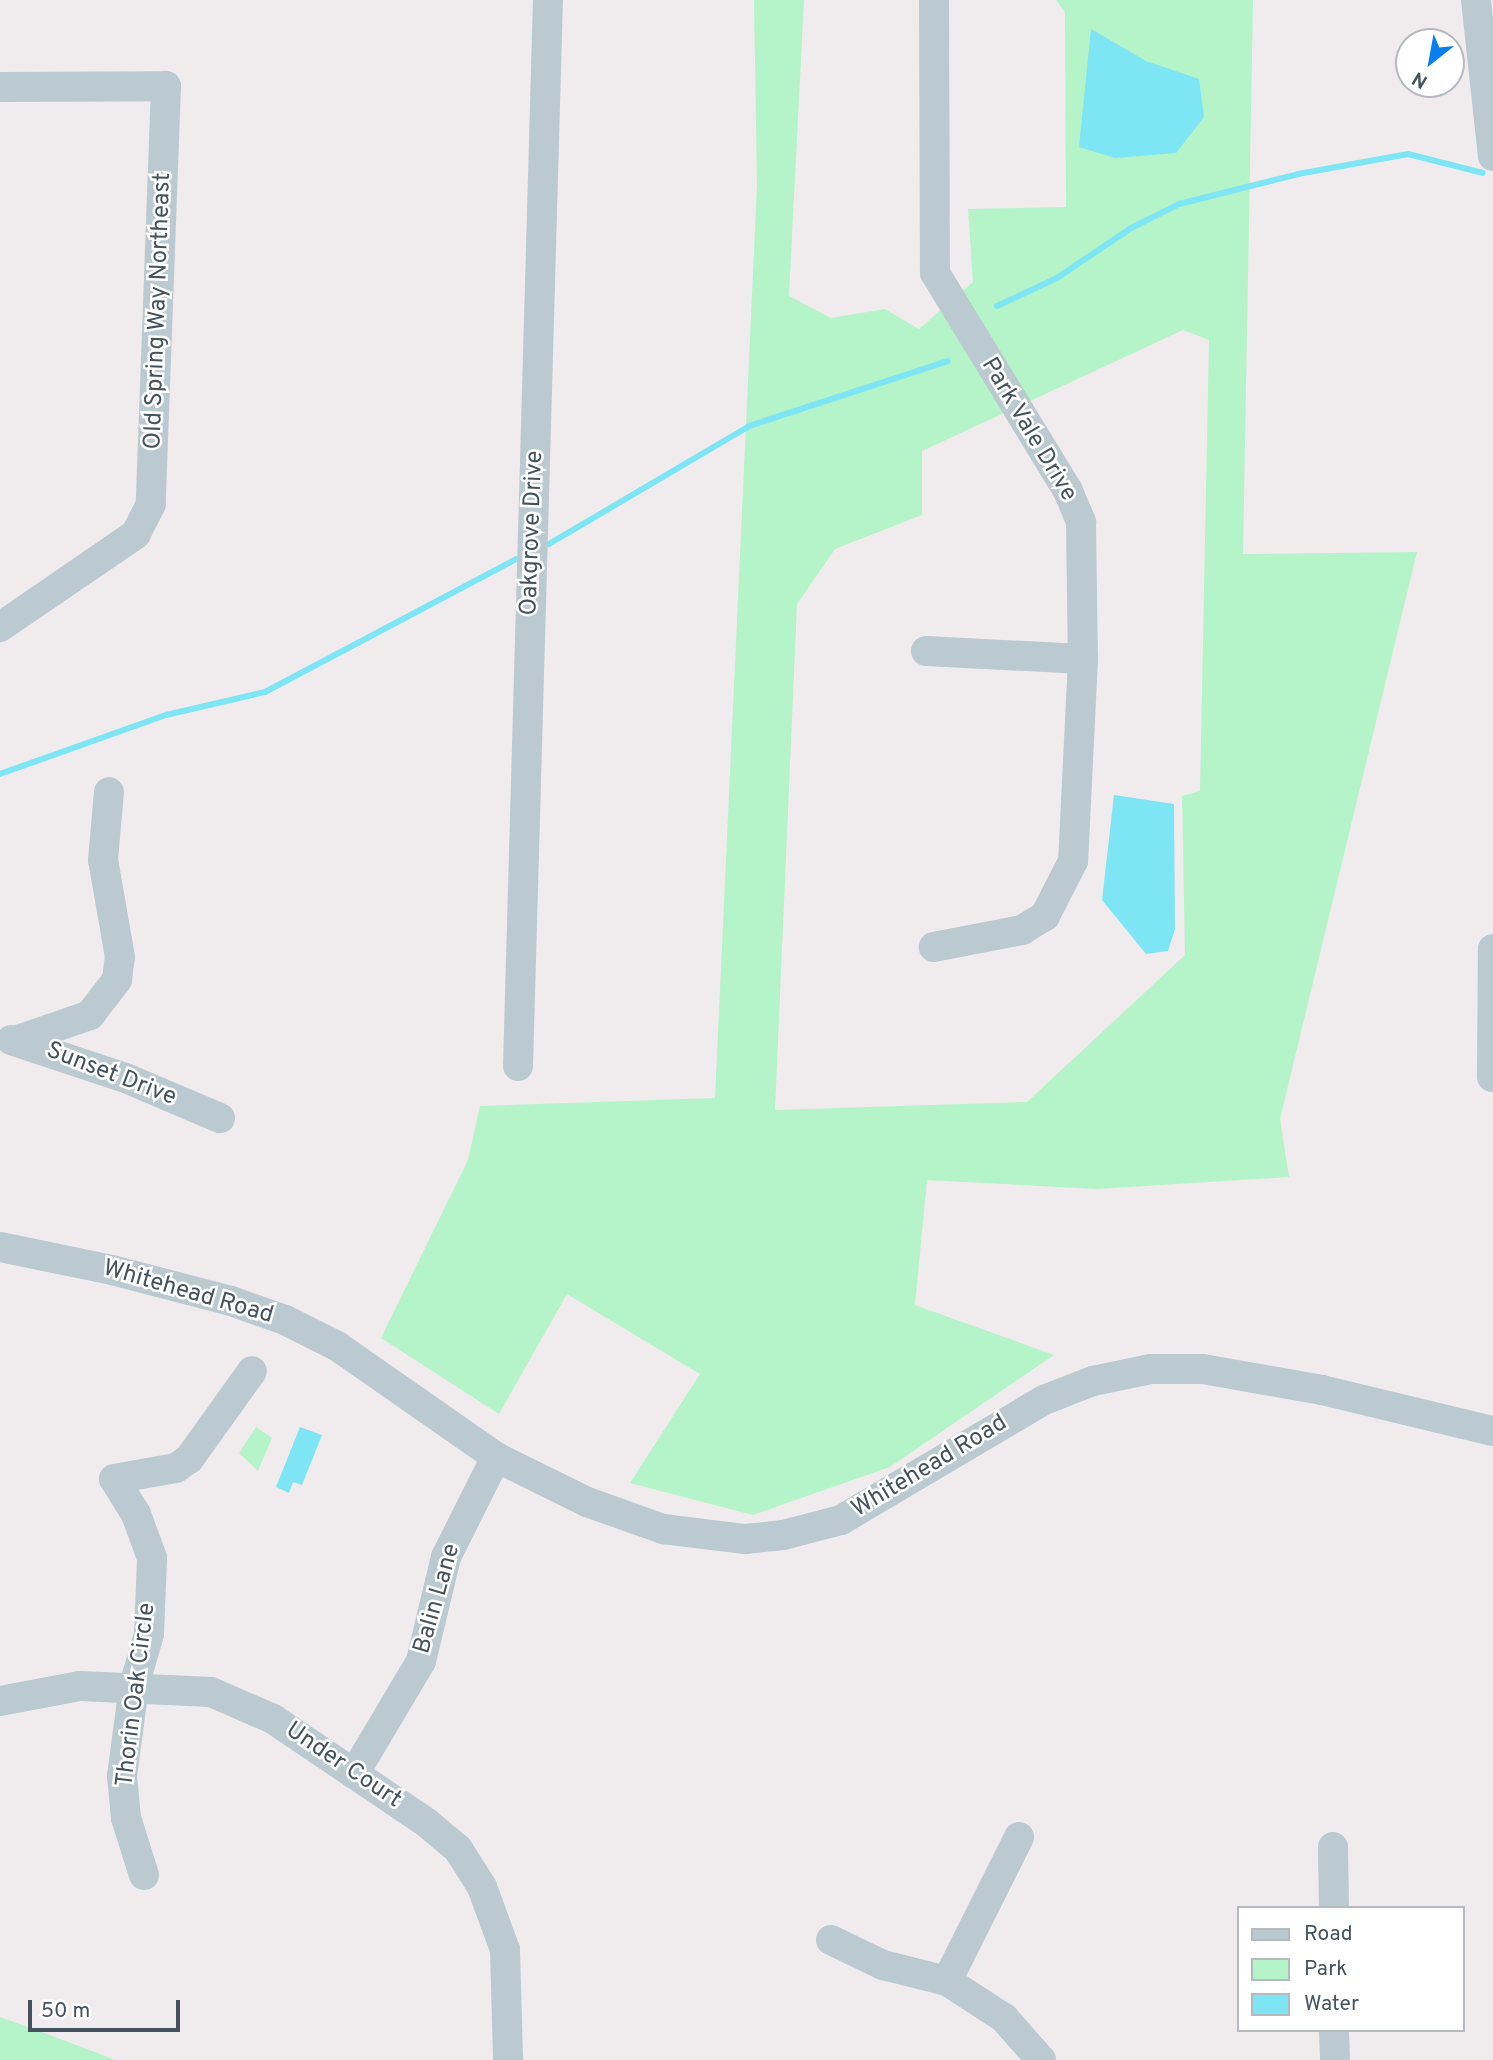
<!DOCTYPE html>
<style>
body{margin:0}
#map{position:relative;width:1493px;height:2060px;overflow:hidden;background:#f0eced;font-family:Overpass,sans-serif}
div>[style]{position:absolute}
.green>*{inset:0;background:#b5f3c8}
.water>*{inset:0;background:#7ee5f4}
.stream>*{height:6px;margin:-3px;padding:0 3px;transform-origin:3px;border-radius:3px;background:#7ee5f4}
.minor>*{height:30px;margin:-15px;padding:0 15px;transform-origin:15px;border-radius:15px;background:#bbc9d1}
span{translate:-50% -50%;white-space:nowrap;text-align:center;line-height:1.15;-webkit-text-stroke:5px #fff;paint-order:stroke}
.street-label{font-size:24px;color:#43525c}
.legend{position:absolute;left:1237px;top:1906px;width:228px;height:126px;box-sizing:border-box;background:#fff;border:2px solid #b4babe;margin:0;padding:9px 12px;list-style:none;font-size:21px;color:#43525c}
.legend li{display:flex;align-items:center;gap:14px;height:35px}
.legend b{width:35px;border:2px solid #b4babe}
.north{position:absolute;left:1395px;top:28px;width:70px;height:70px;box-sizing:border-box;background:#fff;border:2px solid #b4babe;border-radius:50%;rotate:211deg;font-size:19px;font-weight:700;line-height:28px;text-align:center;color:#43525c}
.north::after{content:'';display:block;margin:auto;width:24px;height:32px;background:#077fef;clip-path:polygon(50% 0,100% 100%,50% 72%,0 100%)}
.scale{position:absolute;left:28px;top:2000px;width:152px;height:32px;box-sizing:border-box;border:4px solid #43525c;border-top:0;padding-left:9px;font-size:21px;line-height:24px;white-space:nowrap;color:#43525c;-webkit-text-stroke:5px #fff;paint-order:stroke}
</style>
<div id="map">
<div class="green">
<i style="clip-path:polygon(evenodd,754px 0,804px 0,789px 296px,831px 318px,885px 309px,919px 329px,973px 282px,968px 209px,1066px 207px,1065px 12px,1056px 0,1253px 0,1243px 554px,1417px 552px,1280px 1119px,1289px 1177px,1097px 1189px,927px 1180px,915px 1305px,1054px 1355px,890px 1467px,753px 1515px,630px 1483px,700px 1374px,567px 1294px,499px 1414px,381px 1338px,468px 1160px,480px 1106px,715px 1098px,757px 186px,754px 0,1183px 330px,1209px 340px,1200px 791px,1182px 796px,1185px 955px,1027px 1102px,775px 1110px,797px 604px,835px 549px,922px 515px,922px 451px,1183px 330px)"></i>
<i style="clip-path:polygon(256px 1427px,272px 1438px,258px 1471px,239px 1453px)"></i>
<i style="clip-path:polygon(0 2017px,47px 2034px,116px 2060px,0 2060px)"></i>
</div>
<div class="water">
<i style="clip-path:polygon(1091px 29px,1146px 61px,1199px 79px,1204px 117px,1176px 153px,1115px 158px,1079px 147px)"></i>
<i style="clip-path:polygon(1114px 795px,1174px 804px,1175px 929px,1168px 951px,1146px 954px,1102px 900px)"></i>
<i style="clip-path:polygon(300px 1427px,322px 1435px,302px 1485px,293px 1482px,289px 1493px,276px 1487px)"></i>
</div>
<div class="stream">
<i style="left:997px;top:306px;width:66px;rotate:-25deg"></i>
<i style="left:1057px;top:278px;width:89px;rotate:-34deg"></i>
<i style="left:1131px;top:228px;width:54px;rotate:-26.6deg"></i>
<i style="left:1179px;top:204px;width:123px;rotate:-14.1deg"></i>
<i style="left:1298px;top:174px;width:112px;rotate:-10.3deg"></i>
<i style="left:1408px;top:154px;width:77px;rotate:14.2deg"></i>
<i style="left:549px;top:544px;width:232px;rotate:-30.5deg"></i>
<i style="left:749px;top:426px;width:209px;rotate:-18.1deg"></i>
<i style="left:0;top:774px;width:176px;rotate:-19.6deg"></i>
<i style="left:166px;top:715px;width:102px;rotate:-13.1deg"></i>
<i style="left:265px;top:692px;width:284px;rotate:-27.9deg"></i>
</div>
<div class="minor">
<i style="left:934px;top:0;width:273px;rotate:89.8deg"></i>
<i style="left:935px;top:273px;width:255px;rotate:58.6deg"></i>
<i style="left:1068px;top:491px;width:34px;rotate:67deg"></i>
<i style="left:1081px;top:522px;width:137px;rotate:89.2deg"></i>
<i style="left:1083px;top:659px;width:202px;rotate:92.8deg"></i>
<i style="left:1073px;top:861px;width:62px;rotate:117deg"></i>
<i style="left:1045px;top:916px;width:27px;rotate:149deg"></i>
<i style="left:1022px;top:930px;width:90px;rotate:169.1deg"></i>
<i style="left:1476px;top:0;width:157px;rotate:83.8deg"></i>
<i style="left:0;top:87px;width:166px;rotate:-0.3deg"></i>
<i style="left:166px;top:86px;width:418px;rotate:92.1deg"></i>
<i style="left:151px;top:504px;width:34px;rotate:117deg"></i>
<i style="left:136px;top:534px;width:165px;rotate:145.6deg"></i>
<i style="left:926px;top:651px;width:157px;rotate:2.9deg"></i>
<i style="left:11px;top:1040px;width:123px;rotate:18.4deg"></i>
<i style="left:128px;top:1079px;width:100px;rotate:23deg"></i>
<i style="left:18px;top:1040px;width:76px;rotate:-19.1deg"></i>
<i style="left:90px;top:1015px;width:44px;rotate:-52.4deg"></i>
<i style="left:117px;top:980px;width:23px;rotate:-83deg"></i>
<i style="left:120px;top:957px;width:98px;rotate:-99.9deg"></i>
<i style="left:103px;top:860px;width:68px;rotate:-85deg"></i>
<i style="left:518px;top:1066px;width:1066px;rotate:-88.39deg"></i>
<i style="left:1492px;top:1077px;width:128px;rotate:-89.6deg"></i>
<i style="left:0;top:1247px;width:114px;rotate:11.6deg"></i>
<i style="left:112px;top:1270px;width:123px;rotate:14.6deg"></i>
<i style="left:231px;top:1301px;width:57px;rotate:19.4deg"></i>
<i style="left:285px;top:1320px;width:58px;rotate:26.6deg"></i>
<i style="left:337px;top:1346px;width:194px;rotate:34.9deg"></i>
<i style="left:496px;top:1457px;width:102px;rotate:26.3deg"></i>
<i style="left:587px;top:1502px;width:81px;rotate:19.6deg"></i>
<i style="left:663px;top:1529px;width:83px;rotate:7deg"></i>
<i style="left:745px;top:1539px;width:38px;rotate:-6deg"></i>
<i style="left:783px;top:1535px;width:60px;rotate:-14.5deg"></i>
<i style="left:841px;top:1520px;width:236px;rotate:-30.6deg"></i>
<i style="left:1044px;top:1400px;width:53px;rotate:-21.2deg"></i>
<i style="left:1093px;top:1381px;width:59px;rotate:-11.7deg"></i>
<i style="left:1151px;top:1369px;width:52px"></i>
<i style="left:1203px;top:1369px;width:121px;rotate:10deg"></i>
<i style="left:1322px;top:1390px;width:176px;rotate:13.5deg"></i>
<i style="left:0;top:1701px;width:81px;rotate:-10.6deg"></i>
<i style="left:80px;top:1686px;width:131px;rotate:2.6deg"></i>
<i style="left:211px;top:1692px;width:68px;rotate:23.5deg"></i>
<i style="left:273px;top:1719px;width:186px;rotate:34deg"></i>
<i style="left:427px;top:1823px;width:40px;rotate:40deg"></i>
<i style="left:458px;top:1849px;width:45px;rotate:57.7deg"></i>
<i style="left:482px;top:1887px;width:67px;rotate:69.9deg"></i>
<i style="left:505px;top:1950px;width:110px;rotate:88.4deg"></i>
<i style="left:354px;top:1774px;width:131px;rotate:-59.3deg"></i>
<i style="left:421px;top:1661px;width:107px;rotate:-76.5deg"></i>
<i style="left:446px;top:1557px;width:112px;rotate:-63.4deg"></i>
<i style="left:1333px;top:1847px;width:61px;rotate:89.1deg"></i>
<i style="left:144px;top:1875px;width:60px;rotate:-107.5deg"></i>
<i style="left:126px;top:1818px;width:42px;rotate:-95.4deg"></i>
<i style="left:122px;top:1776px;width:91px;rotate:-82.4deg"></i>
<i style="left:134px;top:1686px;width:54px;rotate:-73.9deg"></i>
<i style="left:149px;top:1634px;width:76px;rotate:-87.7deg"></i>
<i style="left:152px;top:1558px;width:47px;rotate:-110deg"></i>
<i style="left:136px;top:1514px;width:41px;rotate:-122.2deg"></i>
<i style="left:114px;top:1479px;width:63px;rotate:-10.1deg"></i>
<i style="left:176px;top:1468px;width:16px;rotate:-35deg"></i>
<i style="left:189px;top:1459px;width:108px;rotate:-54.4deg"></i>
<i style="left:831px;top:1940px;width:58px;rotate:25.7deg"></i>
<i style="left:883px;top:1965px;width:66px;rotate:14deg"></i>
<i style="left:947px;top:1981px;width:68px;rotate:33deg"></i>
<i style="left:1004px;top:2018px;width:56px;rotate:48.6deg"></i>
<i style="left:947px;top:1981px;width:161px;rotate:-63.4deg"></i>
<i style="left:1334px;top:2030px;width:30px;rotate:88deg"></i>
</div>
<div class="street-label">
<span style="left:159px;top:311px;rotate:-88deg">Old Spring Way Northeast</span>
<span style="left:1028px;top:430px;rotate:59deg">Park Vale Drive</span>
<span style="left:533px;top:533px;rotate:-88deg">Oakgrove Drive</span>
<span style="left:111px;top:1075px;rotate:21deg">Sunset Drive</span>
<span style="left:188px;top:1293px;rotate:16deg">Whitehead Road</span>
<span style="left:930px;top:1467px;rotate:-31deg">Whitehead Road</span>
<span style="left:438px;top:1599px;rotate:-74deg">Balin Lane</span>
<span style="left:137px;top:1695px;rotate:-83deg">Thorin Oak Circle</span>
<span style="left:343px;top:1766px;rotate:34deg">Under Court</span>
</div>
<ul class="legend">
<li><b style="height:9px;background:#bbc9d1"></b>Road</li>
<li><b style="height:19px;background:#b5f3c8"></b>Park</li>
<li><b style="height:19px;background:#7ee5f4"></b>Water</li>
</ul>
<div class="north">N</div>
<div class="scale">50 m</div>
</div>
